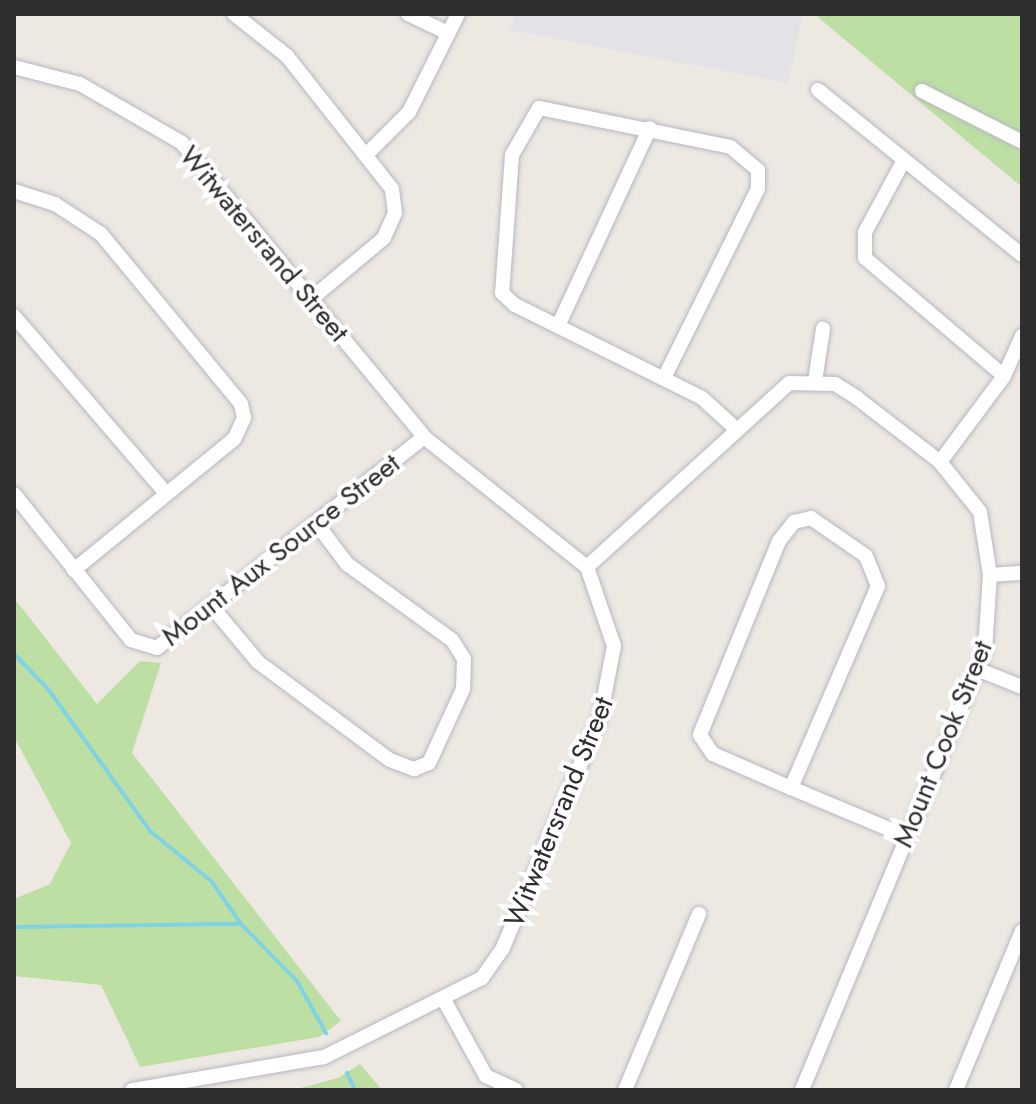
<!DOCTYPE html>
<style>
body{margin:0}
#map{position:relative;width:1036px;height:1104px;overflow:hidden;background:#eee8e2;font-family:Jost,sans-serif}
div>[style]{position:absolute}
.industrial>*{inset:0;background:#e3e2e7}
.green>*{inset:0;background:#bddfa4}
.stream>*{height:4px;margin:-2px;padding:0 2px;transform-origin:2px;border-radius:2px;background:#80d2e5}
.roads{filter:drop-shadow(0 0 2px #b5b8c0) drop-shadow(0 0 2px #b5b8c0)}
.minor>*{height:14px;margin:-7px;padding:0 7px;transform-origin:7px;border-radius:7px;background:#fff}
span{translate:-50% -50%;white-space:nowrap;text-align:center;line-height:1.15;-webkit-text-stroke:8px #fff;paint-order:stroke}
.street-label{font-size:28px;color:#2e2e2e}
.frame{position:absolute;inset:0;border:16px solid #2e2e2e;pointer-events:none}
</style>
<div id="map">
<div class="industrial">
<i style="clip-path:polygon(515px 14px,803px 14px,788px 83px,510px 30px)"></i>
</div>
<div class="green">
<i style="clip-path:polygon(814px 14px,1022px 14px,1022px 188px,1022px 187px)"></i>
<i style="clip-path:polygon(14px 598px,97px 704px,140px 661px,161px 663px,132px 753px,341px 1021px,319px 1037px,140px 1067px,101px 985px,14px 976px,14px 899px,50px 884px,71px 843px,14px 737px)"></i>
<i style="clip-path:polygon(360px 1064px,382px 1090px,293px 1090px,338px 1078px)"></i>
</div>
<div class="stream">
<i style="left:14px;top:654px;width:49px;rotate:45.8deg"></i>
<i style="left:48px;top:689px;width:175px;rotate:54.3deg"></i>
<i style="left:150px;top:831px;width:80px;rotate:39.4deg"></i>
<i style="left:212px;top:882px;width:51px;rotate:55.4deg"></i>
<i style="left:14px;top:927px;width:227px;rotate:-0.8deg"></i>
<i style="left:241px;top:924px;width:80px;rotate:45.5deg"></i>
<i style="left:297px;top:981px;width:60px;rotate:60.9deg"></i>
<i style="left:347px;top:1073px;width:19px;rotate:65deg"></i>
</div>
<div class="roads">
<div class="minor">
<i style="left:234px;top:14px;width:68px;rotate:38.4deg"></i>
<i style="left:287px;top:56px;width:169px;rotate:51.7deg"></i>
<i style="left:392px;top:189px;width:24px;rotate:83deg"></i>
<i style="left:395px;top:213px;width:27px;rotate:114deg"></i>
<i style="left:384px;top:238px;width:95px;rotate:140.1deg"></i>
<i style="left:408px;top:14px;width:44px;rotate:25.4deg"></i>
<i style="left:14px;top:67px;width:68px;rotate:14.4deg"></i>
<i style="left:80px;top:84px;width:118px;rotate:30deg"></i>
<i style="left:182px;top:143px;width:381px;rotate:50.5deg"></i>
<i style="left:424px;top:437px;width:208px;rotate:38.6deg"></i>
<i style="left:587px;top:567px;width:83px;rotate:71.1deg"></i>
<i style="left:614px;top:646px;width:73px;rotate:101deg"></i>
<i style="left:600px;top:718px;width:250px;rotate:112.9deg"></i>
<i style="left:503px;top:948px;width:37px;rotate:125deg"></i>
<i style="left:482px;top:978px;width:177px;rotate:153.4deg"></i>
<i style="left:324px;top:1057px;width:195px;rotate:170.2deg"></i>
<i style="left:818px;top:90px;width:262px;rotate:39deg"></i>
<i style="left:922px;top:91px;width:112px;rotate:27deg"></i>
<i style="left:366px;top:155px;width:61px;rotate:-45deg"></i>
<i style="left:409px;top:112px;width:110px;rotate:-63.4deg"></i>
<i style="left:904px;top:160px;width:82px;rotate:118.4deg"></i>
<i style="left:865px;top:232px;width:26px;rotate:90deg"></i>
<i style="left:865px;top:258px;width:182px;rotate:40.3deg"></i>
<i style="left:14px;top:191px;width:43px;rotate:17.6deg"></i>
<i style="left:55px;top:204px;width:55px;rotate:33.1deg"></i>
<i style="left:101px;top:234px;width:220px;rotate:50.5deg"></i>
<i style="left:241px;top:404px;width:14px;rotate:78deg"></i>
<i style="left:244px;top:418px;width:23px;rotate:115deg"></i>
<i style="left:234px;top:439px;width:207px;rotate:140.7deg"></i>
<i style="left:14px;top:316px;width:232px;rotate:49.4deg"></i>
<i style="left:558px;top:326px;width:218px;rotate:-65.1deg"></i>
<i style="left:664px;top:378px;width:211px;rotate:-63.6deg"></i>
<i style="left:758px;top:189px;width:19px;rotate:-90deg"></i>
<i style="left:758px;top:170px;width:35px;rotate:-140deg"></i>
<i style="left:731px;top:147px;width:196px;rotate:-168.5deg"></i>
<i style="left:539px;top:108px;width:54px;rotate:119.9deg"></i>
<i style="left:512px;top:155px;width:138px;rotate:94.1deg"></i>
<i style="left:502px;top:293px;width:18px;rotate:43deg"></i>
<i style="left:515px;top:305px;width:209px;rotate:26.4deg"></i>
<i style="left:702px;top:398px;width:45px;rotate:42.3deg"></i>
<i style="left:815px;top:381px;width:53px;rotate:-81.3deg"></i>
<i style="left:940px;top:462px;width:107px;rotate:-53.3deg"></i>
<i style="left:1004px;top:376px;width:44px;rotate:-65.8deg"></i>
<i style="left:14px;top:494px;width:187px;rotate:51.3deg"></i>
<i style="left:131px;top:640px;width:27px;rotate:17deg"></i>
<i style="left:157px;top:648px;width:340px;rotate:-38.3deg"></i>
<i style="left:587px;top:567px;width:273px;rotate:-42.3deg"></i>
<i style="left:789px;top:383px;width:46px;rotate:1.2deg"></i>
<i style="left:835px;top:384px;width:26px;rotate:32deg"></i>
<i style="left:857px;top:398px;width:105px;rotate:37.6deg"></i>
<i style="left:940px;top:462px;width:64px;rotate:51.3deg"></i>
<i style="left:980px;top:512px;width:64px;rotate:81deg"></i>
<i style="left:990px;top:575px;width:75px;rotate:93.8deg"></i>
<i style="left:985px;top:650px;width:477px;rotate:112.6deg"></i>
<i style="left:990px;top:575px;width:32px;rotate:-4deg"></i>
<i style="left:213px;top:608px;width:70px;rotate:50.2deg"></i>
<i style="left:258px;top:662px;width:164px;rotate:36.6deg"></i>
<i style="left:390px;top:760px;width:26px;rotate:21deg"></i>
<i style="left:414px;top:769px;width:16px;rotate:-22deg"></i>
<i style="left:429px;top:763px;width:81px;rotate:-65.3deg"></i>
<i style="left:463px;top:689px;width:30px;rotate:-88deg"></i>
<i style="left:464px;top:659px;width:22px;rotate:-122deg"></i>
<i style="left:452px;top:640px;width:130px;rotate:-144.1deg"></i>
<i style="left:347px;top:564px;width:50px;rotate:-126.9deg"></i>
<i style="left:977px;top:669px;width:48px;rotate:21.8deg"></i>
<i style="left:791px;top:788px;width:220px;rotate:-66.7deg"></i>
<i style="left:878px;top:586px;width:32px;rotate:-112deg"></i>
<i style="left:866px;top:556px;width:67px;rotate:-145.4deg"></i>
<i style="left:811px;top:518px;width:17px;rotate:167deg"></i>
<i style="left:794px;top:522px;width:24px;rotate:128deg"></i>
<i style="left:779px;top:541px;width:209px;rotate:112.2deg"></i>
<i style="left:700px;top:735px;width:23px;rotate:56deg"></i>
<i style="left:713px;top:754px;width:85px;rotate:23.6deg"></i>
<i style="left:791px;top:788px;width:125px;rotate:22.7deg"></i>
<i style="left:444px;top:1000px;width:87px;rotate:61.1deg"></i>
<i style="left:486px;top:1076px;width:33px;rotate:25deg"></i>
<i style="left:625px;top:1090px;width:191px;rotate:-67.2deg"></i>
<i style="left:956px;top:1090px;width:172px;rotate:-67.5deg"></i>
</div>
</div>
<div class="street-label">
<span style="left:264px;top:244px;rotate:50deg">Witwatersrand Street</span>
<span style="left:281px;top:550px;rotate:-38deg">Mount Aux Source Street</span>
<span style="left:943px;top:744px;rotate:-68deg">Mount Cook Street</span>
<span style="left:559px;top:812px;rotate:-68deg">Witwatersrand Street</span>
</div>
<div class="frame"></div>
</div>
